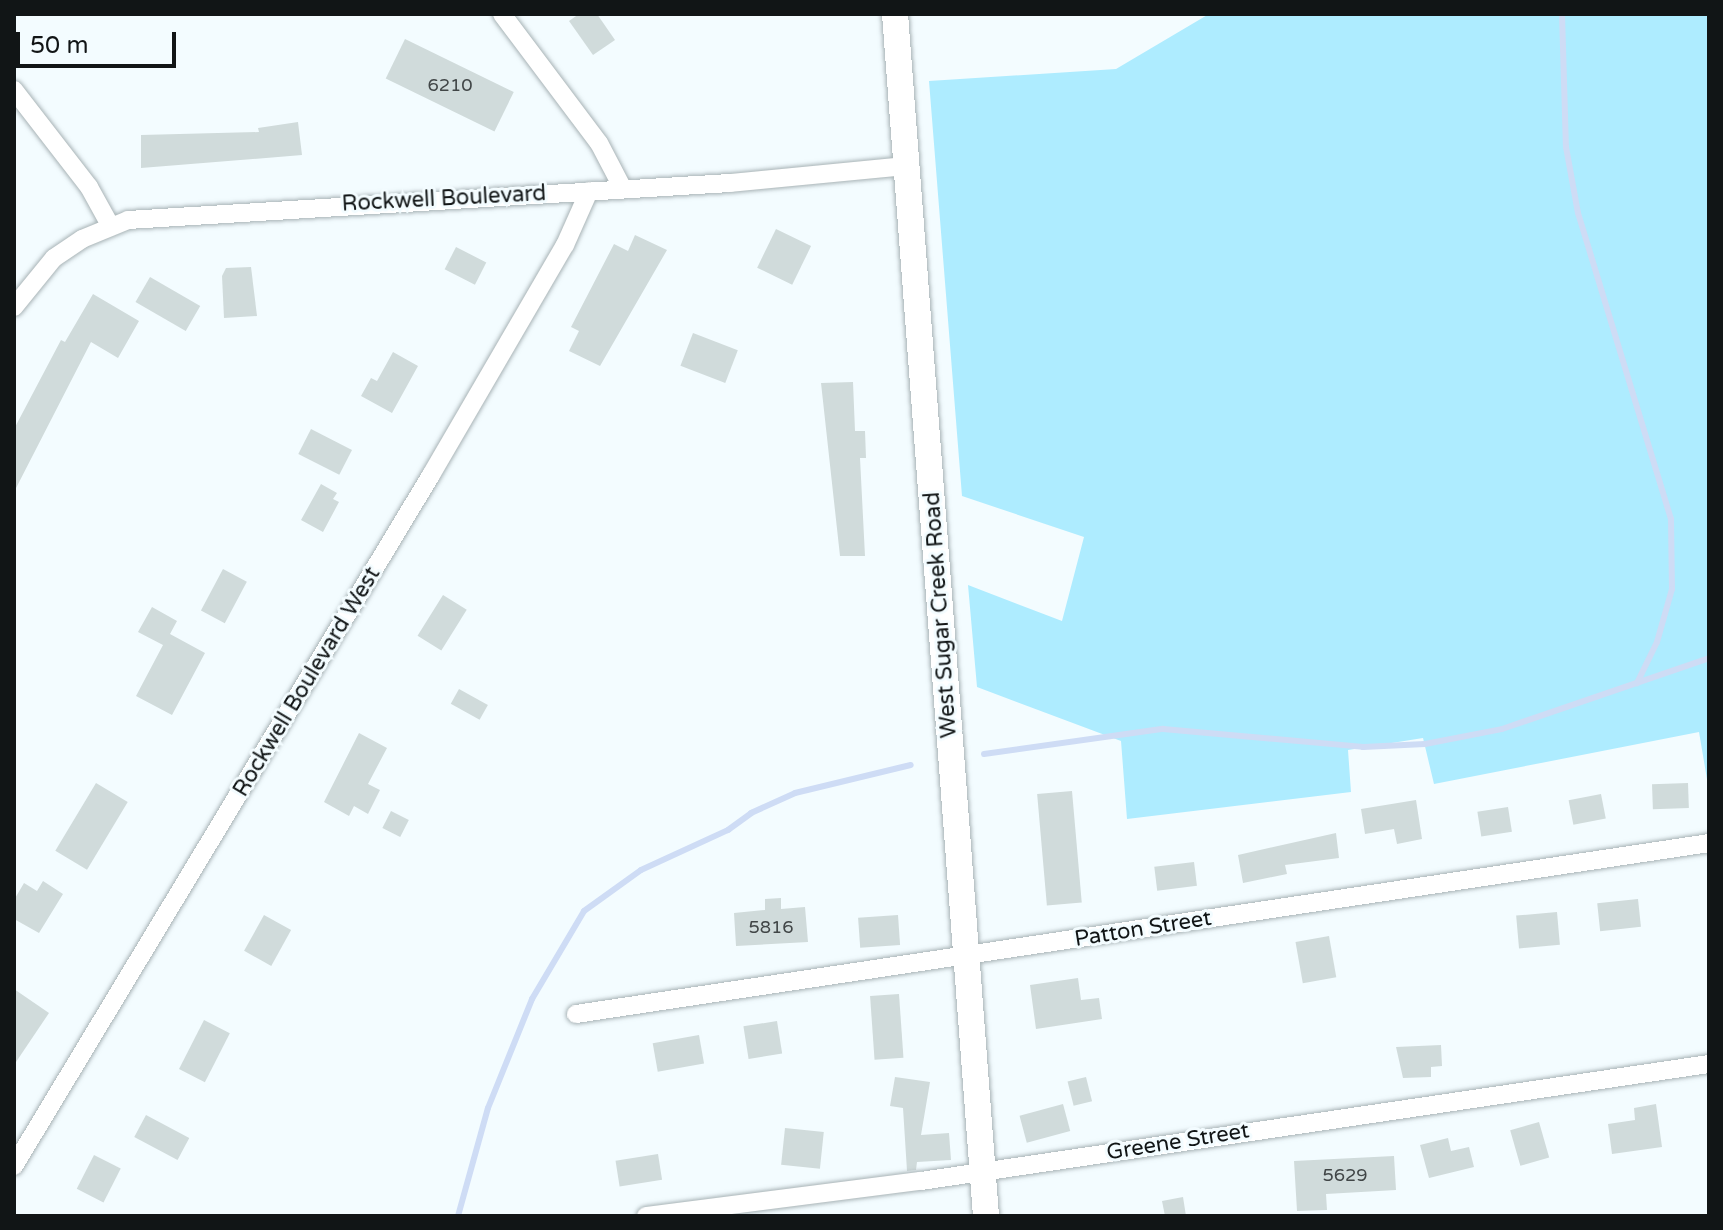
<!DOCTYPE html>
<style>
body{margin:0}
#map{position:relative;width:1723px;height:1230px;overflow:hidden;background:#f3fcff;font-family:"Varela Round",sans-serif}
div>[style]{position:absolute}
.green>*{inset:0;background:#aeecff}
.stream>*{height:6px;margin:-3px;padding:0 3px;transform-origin:3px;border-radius:3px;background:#cedcf5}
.building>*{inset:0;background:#d0dbdb;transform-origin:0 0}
.roads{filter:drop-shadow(0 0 2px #a8b3b6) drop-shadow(0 0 2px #a8b3b6)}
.street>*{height:18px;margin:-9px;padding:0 9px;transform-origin:9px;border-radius:9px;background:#fff}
.secondary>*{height:26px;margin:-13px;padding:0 13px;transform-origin:13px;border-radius:13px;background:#fff}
span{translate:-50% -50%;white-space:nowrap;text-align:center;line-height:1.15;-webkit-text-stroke:6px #f3fcff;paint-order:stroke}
.number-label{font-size:18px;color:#414647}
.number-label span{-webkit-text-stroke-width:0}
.street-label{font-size:22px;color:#111516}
.frame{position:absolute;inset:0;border:16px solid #111516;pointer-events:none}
.scale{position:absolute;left:16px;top:32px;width:160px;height:36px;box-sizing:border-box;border:4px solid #111516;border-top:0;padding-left:10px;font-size:24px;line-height:28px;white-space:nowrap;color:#111516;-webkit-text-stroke:6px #f3fcff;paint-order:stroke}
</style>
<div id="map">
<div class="green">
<i style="clip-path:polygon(1209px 14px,1709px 14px,1709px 791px,1699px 732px,1434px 784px,1423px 738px,1348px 750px,1351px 792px,1127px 819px,1121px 741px,977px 687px,968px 585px,1062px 621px,1084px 537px,962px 496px,929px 81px,1116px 69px)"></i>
</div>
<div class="stream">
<i style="left:1562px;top:14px;width:133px;rotate:88.3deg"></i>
<i style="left:1566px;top:147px;width:67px;rotate:79.7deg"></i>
<i style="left:1578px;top:213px;width:320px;rotate:73.1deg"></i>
<i style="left:1671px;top:519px;width:70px;rotate:89.2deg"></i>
<i style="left:1672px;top:589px;width:55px;rotate:105.8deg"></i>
<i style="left:1657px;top:642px;width:46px;rotate:116deg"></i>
<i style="left:984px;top:754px;width:181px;rotate:-8deg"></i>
<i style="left:1163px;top:729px;width:201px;rotate:5.1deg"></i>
<i style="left:1363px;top:747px;width:62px;rotate:-2.8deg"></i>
<i style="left:1425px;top:744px;width:78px;rotate:-11deg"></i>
<i style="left:1502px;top:729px;width:219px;rotate:-18.9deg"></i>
<i style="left:458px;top:1216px;width:112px;rotate:-74.5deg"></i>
<i style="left:488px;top:1108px;width:118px;rotate:-68deg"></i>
<i style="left:532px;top:999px;width:102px;rotate:-59.4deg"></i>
<i style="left:584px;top:911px;width:70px;rotate:-35.7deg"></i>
<i style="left:641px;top:870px;width:96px;rotate:-24.7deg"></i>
<i style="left:728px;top:830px;width:29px;rotate:-36deg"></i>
<i style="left:751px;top:813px;width:48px;rotate:-24.4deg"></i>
<i style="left:795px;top:793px;width:119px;rotate:-13.6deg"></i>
</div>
<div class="building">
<i style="clip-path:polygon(579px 14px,597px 14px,615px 40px,593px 55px,569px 21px)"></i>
<i style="left:405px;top:39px;width:121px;height:44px;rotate:26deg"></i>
<i style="clip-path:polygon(298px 122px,302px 155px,141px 168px,141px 135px,259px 132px,258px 128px)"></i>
<i style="left:776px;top:229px;width:39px;height:43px;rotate:26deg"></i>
<i style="clip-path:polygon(635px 235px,667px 250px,600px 366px,569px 351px,579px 331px,571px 327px,614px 244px,628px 251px)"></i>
<i style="left:456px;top:247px;width:34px;height:25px;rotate:27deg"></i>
<i style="clip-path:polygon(251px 267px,257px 316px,224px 318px,222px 276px,226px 268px)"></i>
<i style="left:150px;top:277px;width:58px;height:29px;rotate:30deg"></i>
<i style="clip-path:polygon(93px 294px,139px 321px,118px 358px,91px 342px,14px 492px,14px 429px,61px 340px,65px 342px)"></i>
<i style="left:693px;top:333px;width:48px;height:35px;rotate:21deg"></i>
<i style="clip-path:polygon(393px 352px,418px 366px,392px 413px,361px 396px,371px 378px,377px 381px)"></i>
<i style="clip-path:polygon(853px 382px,855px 431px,865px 431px,866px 458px,860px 458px,865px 556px,840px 556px,821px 383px)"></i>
<i style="left:311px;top:429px;width:46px;height:28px;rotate:27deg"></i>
<i style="clip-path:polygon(321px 484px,337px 493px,333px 499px,339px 502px,323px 532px,301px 520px)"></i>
<i style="left:223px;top:569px;width:27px;height:47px;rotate:28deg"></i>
<i style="left:443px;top:595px;width:28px;height:48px;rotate:32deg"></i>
<i style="clip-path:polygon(152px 607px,177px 621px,170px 634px,205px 653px,172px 715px,136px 696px,163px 645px,138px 632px)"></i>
<i style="left:459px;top:689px;width:33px;height:17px;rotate:29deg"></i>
<i style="clip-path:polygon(359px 733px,387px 748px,368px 784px,380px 790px,368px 814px,354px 806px,349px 816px,324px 802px)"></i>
<i style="left:96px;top:783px;width:37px;height:79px;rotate:31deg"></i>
<i style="left:1688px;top:783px;width:25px;height:36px;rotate:88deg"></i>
<i style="left:1072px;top:791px;width:112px;height:35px;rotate:85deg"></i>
<i style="left:1601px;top:794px;width:25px;height:33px;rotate:79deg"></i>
<i style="clip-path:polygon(1416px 800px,1422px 839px,1397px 844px,1394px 829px,1365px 834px,1361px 809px)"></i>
<i style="left:1508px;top:807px;width:25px;height:31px;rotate:81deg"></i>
<i style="left:391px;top:811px;width:20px;height:19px;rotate:27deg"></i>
<i style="clip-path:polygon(1336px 833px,1339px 858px,1285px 865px,1287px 874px,1243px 883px,1238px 855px)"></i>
<i style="left:1194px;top:862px;width:24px;height:40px;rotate:83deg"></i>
<i style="clip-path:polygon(43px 881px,63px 894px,39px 933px,14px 919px,14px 900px,24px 883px,37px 891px)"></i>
<i style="clip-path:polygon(781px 898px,781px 909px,805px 907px,808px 942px,736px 946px,734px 913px,765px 910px,765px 899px)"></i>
<i style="left:1638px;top:899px;width:28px;height:41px;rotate:84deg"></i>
<i style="left:1557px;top:912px;width:33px;height:41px;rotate:85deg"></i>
<i style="left:264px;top:915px;width:31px;height:41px;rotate:29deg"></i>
<i style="left:898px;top:915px;width:30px;height:40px;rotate:86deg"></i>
<i style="left:1329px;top:936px;width:42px;height:34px;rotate:80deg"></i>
<i style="clip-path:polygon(1078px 978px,1081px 1000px,1099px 998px,1102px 1019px,1036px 1029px,1030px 985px)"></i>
<i style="clip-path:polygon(14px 989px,49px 1013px,14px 1065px)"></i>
<i style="left:899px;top:994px;width:64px;height:29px;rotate:86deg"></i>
<i style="left:204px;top:1020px;width:29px;height:55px;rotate:27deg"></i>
<i style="left:777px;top:1021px;width:33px;height:34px;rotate:81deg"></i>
<i style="left:699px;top:1035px;width:29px;height:47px;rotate:80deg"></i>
<i style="clip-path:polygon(1441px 1045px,1442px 1066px,1431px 1067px,1431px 1077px,1403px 1078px,1396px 1047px)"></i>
<i style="clip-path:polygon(895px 1077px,930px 1082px,921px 1135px,949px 1133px,951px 1160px,917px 1162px,916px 1170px,907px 1171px,903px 1108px,890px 1106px)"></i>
<i style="left:1086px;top:1077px;width:25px;height:19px;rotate:76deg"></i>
<i style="left:1063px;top:1104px;width:28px;height:45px;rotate:75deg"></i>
<i style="clip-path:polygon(1656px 1104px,1662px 1147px,1612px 1154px,1608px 1124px,1635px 1120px,1634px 1108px)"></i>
<i style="left:146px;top:1115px;width:49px;height:25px;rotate:28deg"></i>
<i style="left:1539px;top:1122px;width:37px;height:30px;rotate:74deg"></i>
<i style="left:785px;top:1128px;width:39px;height:37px;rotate:6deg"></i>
<i style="clip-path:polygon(1448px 1138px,1451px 1151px,1469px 1147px,1474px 1167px,1429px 1178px,1420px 1145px)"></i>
<i style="left:658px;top:1154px;width:26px;height:43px;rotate:81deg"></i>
<i style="left:94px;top:1155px;width:30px;height:38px;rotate:27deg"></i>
<i style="clip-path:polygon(1394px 1156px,1396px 1190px,1326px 1194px,1327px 1210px,1297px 1211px,1294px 1161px)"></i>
<i style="clip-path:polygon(1183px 1197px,1186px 1216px,1165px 1216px,1162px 1201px)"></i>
</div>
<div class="roads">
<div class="street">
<i style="left:502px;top:14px;width:161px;rotate:53.1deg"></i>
<i style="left:599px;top:143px;width:52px;rotate:62.4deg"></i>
<i style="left:14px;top:90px;width:123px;rotate:52.3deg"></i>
<i style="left:89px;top:187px;width:43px;rotate:61.1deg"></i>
<i style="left:14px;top:307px;width:63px;rotate:-50.8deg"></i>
<i style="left:54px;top:258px;width:34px;rotate:-34deg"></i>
<i style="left:82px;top:239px;width:50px;rotate:-22.4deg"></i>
<i style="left:128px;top:220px;width:603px;rotate:-3.52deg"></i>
<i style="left:730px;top:183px;width:178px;rotate:-5.5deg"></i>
<i style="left:576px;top:1014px;width:1146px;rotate:-8.58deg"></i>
<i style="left:14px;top:1166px;width:807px;rotate:-58.89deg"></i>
<i style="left:431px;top:475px;width:266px;rotate:-59.8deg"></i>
<i style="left:565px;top:245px;width:59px;rotate:-66deg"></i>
<i style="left:646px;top:1216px;width:277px;rotate:-7.3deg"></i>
<i style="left:921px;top:1181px;width:797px;rotate:-8.45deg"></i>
</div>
<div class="secondary">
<i style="left:895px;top:14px;width:1205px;rotate:85.67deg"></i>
</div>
</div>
<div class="number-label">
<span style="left:450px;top:85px">6210</span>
<span style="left:771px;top:927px">5816</span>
<span style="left:1345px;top:1175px">5629</span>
</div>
<div class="street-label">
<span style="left:444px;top:199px;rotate:-3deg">Rockwell Boulevard</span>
<span style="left:941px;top:615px;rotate:-94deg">West Sugar Creek Road</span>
<span style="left:307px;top:682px;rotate:-59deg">Rockwell Boulevard West</span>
<span style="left:1143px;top:929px;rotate:-9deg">Patton Street</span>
<span style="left:1178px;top:1142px;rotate:-9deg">Greene Street</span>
</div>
<div class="frame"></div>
<div class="scale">50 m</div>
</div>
